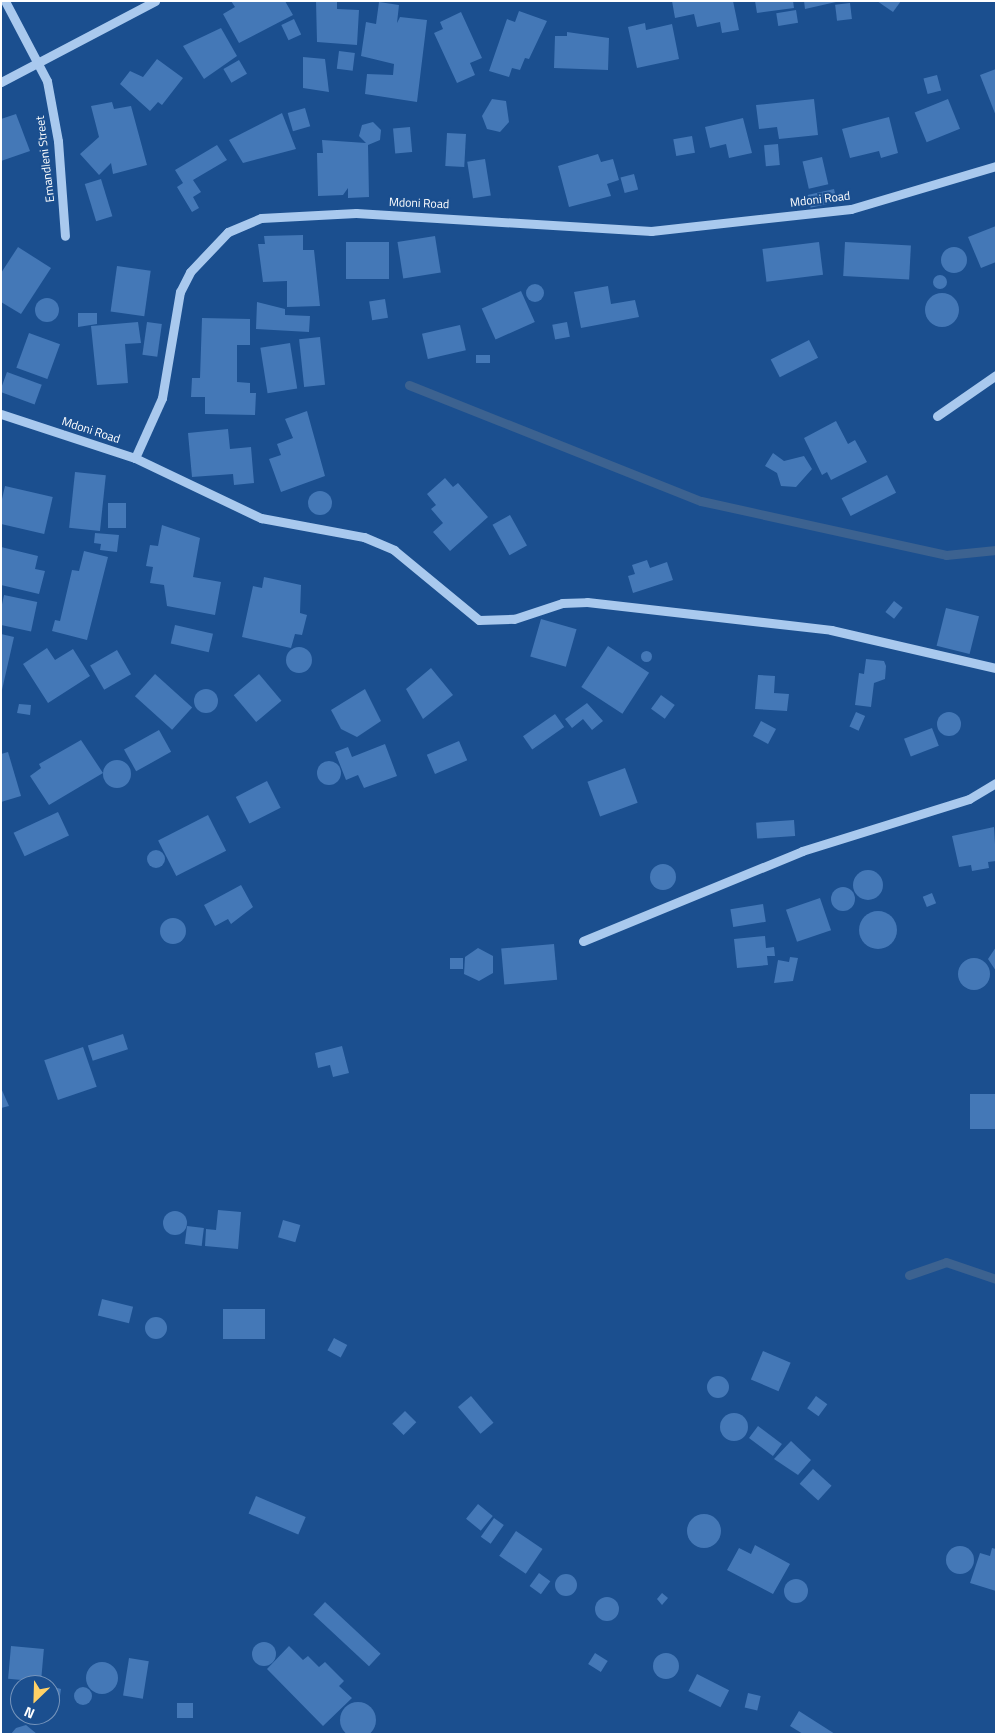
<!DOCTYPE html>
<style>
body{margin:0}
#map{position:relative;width:997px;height:1735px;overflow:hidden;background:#1b4f8f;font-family:"Titillium Web",sans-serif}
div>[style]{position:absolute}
.stream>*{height:9px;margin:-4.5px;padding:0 4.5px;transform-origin:4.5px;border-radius:4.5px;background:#3c6290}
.building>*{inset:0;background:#4478b7;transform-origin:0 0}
.round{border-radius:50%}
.minor>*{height:9px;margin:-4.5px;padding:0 4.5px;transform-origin:4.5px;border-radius:4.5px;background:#a9c9ee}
span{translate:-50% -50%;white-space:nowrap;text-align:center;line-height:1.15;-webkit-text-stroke:4px #1b4f8f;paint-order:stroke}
.street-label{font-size:12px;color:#fff}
.frame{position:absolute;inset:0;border:2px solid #fff;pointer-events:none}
.north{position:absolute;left:10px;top:1675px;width:50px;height:50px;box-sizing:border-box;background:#1b4f8f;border:1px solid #7695bc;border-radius:50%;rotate:204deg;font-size:14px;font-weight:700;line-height:20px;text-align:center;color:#fff}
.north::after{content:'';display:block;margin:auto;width:18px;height:22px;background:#ffd166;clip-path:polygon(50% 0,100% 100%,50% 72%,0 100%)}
</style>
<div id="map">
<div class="stream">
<i style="left:409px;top:385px;width:314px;rotate:21.7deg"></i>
<i style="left:701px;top:501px;width:251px;rotate:12.4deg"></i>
<i style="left:946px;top:555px;width:50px;rotate:-5.7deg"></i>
<i style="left:909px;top:1275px;width:39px;rotate:-19deg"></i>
<i style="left:946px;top:1262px;width:53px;rotate:18.8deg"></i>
</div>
<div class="building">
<i style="clip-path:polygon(231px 1px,285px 1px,293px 15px,239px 43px,223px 14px,235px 7px)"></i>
<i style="clip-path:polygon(316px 1px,337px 1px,337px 9px,359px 10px,357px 45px,317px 42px)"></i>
<i style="clip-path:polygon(672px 1px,733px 1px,739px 30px,722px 33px,720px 22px,697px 27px,694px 14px,675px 18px)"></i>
<i style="clip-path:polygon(755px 1px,793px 1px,794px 8px,757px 13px)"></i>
<i style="clip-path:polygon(804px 1px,836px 1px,836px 2px,805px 9px)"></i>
<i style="clip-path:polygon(877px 1px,901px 1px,893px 12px)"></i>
<i style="clip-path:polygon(379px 2px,399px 5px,397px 23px,400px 17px,427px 20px,417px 102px,365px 94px,367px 74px,393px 75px,394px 64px,361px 56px,366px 22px,376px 24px)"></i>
<i style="left:850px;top:3px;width:16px;height:15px;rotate:83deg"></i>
<i style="left:796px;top:10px;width:13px;height:20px;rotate:81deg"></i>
<i style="clip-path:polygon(519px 11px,547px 21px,529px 59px,525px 58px,520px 70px,512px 68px,509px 77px,489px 71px,507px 19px,515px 22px)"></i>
<i style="clip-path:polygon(461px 12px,482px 58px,470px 63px,475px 75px,457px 83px,434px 33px,443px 29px,440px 22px)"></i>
<i style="left:294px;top:19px;width:17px;height:14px;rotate:65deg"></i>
<i style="clip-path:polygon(645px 23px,646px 30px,672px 24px,679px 59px,637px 68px,628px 27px)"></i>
<i style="clip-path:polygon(221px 28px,237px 56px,204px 79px,183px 46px)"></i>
<i style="clip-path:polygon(567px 32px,609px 38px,608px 70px,554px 68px,555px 36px,567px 36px)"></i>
<i style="left:339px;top:51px;width:16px;height:18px;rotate:7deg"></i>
<i style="clip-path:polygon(303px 57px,325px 59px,329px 92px,303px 88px)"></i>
<i style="clip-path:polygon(157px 59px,183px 78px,162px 105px,158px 102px,150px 111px,120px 84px,130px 71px,143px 77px)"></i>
<i style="left:239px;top:60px;width:16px;height:18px;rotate:60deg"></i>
<i style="clip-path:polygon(996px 69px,996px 116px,980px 75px)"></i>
<i style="left:937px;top:75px;width:16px;height:14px;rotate:75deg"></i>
<i style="clip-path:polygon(492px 99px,506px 101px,509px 122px,500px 132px,487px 129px,482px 116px)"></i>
<i style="clip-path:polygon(814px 99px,818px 135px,779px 139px,777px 127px,759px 129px,756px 105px)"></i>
<i style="left:948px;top:99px;width:32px;height:36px;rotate:68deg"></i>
<i style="clip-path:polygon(112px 102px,114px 109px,131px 106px,147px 165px,113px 174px,111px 163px,99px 175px,80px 154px,99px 137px,91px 106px)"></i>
<i style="left:305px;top:108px;width:19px;height:18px;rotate:74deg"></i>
<i style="clip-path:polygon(282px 113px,296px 149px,243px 163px,229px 140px)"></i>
<i style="clip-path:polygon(16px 114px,30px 151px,1px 161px,1px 119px)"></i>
<i style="clip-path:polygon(889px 117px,898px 153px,881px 158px,879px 151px,850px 158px,842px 129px)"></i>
<i style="clip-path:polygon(743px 118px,752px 153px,729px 158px,726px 144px,710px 148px,705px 127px)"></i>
<i style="clip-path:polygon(373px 122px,381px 130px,380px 140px,368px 145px,369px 197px,348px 198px,348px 188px,343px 195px,318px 196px,317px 153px,323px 153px,322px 140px,366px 143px,359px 136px,362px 125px)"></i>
<i style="left:410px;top:127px;width:25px;height:17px;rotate:85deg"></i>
<i style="left:447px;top:133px;width:19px;height:33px;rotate:3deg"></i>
<i style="left:692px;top:136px;width:17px;height:19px;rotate:80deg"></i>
<i style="left:778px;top:144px;width:21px;height:14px;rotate:85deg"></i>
<i style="clip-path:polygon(217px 145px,227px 160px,193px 180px,201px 192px,193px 197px,199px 208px,192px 212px,177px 187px,183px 183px,175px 170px)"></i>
<i style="clip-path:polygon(598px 154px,601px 162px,613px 159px,619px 180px,607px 184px,611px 196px,569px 207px,558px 166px)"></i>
<i style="left:822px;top:157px;width:28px;height:20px;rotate:77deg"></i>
<i style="left:485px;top:159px;width:37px;height:18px;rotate:81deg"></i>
<i style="left:634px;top:174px;width:16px;height:14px;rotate:75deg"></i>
<i style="left:101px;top:179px;width:39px;height:17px;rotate:73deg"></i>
<i style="left:834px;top:189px;width:13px;height:27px;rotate:77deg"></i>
<i style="clip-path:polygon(996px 226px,996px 262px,981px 268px,968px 237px)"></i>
<i style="clip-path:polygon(303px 235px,303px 250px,314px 250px,320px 306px,287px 307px,287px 281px,263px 282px,258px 244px,265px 244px,264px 236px)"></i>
<i style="left:435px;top:236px;width:37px;height:38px;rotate:81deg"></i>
<i style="left:389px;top:242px;width:37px;height:43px;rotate:90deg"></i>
<i style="left:819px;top:242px;width:33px;height:57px;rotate:83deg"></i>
<i style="left:845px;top:242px;width:66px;height:34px;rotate:3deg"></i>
<i style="clip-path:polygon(18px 247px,51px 268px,21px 314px,1px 302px,1px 273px)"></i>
<i class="round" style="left:941px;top:247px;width:26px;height:26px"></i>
<i style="left:117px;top:266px;width:34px;height:46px;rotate:8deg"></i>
<i class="round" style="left:933px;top:275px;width:14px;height:14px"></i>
<i class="round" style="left:526px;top:284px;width:18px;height:18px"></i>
<i style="clip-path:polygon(608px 286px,611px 304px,635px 300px,639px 317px,581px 328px,574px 292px)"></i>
<i style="left:521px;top:291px;width:34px;height:43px;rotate:66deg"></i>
<i class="round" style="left:925px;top:293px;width:34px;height:34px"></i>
<i class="round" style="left:35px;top:298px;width:24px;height:24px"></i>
<i style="left:385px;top:299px;width:19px;height:16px;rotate:81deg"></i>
<i style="clip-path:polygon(257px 302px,285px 309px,285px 315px,310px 316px,309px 332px,256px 329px)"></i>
<i style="clip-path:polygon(78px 313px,97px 313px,97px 324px,78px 327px)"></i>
<i style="clip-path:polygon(202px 318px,250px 319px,250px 345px,237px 345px,237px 382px,250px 383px,250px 393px,256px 393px,255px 415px,205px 414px,205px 397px,191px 397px,192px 378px,200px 378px)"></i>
<i style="clip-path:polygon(138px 322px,141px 343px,125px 344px,128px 383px,97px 385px,91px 326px)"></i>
<i style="left:147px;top:322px;width:15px;height:33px;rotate:8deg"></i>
<i style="left:567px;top:322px;width:15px;height:15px;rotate:79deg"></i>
<i style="left:460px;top:325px;width:26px;height:39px;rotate:77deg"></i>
<i style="left:29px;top:333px;width:33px;height:37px;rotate:20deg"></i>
<i style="left:320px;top:337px;width:48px;height:21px;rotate:84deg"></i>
<i style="left:809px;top:340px;width:20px;height:43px;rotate:63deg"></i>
<i style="left:290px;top:343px;width:46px;height:30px;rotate:81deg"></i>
<i style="left:490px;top:355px;width:8px;height:14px;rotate:90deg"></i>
<i style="left:7px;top:372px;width:37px;height:21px;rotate:20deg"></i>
<i style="clip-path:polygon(307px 411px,325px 476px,281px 492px,269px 459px,281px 455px,277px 444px,293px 438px,285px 419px)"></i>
<i style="clip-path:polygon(836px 421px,848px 444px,855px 440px,867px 462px,831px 480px,827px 472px,822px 475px,804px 438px)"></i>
<i style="clip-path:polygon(228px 429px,230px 449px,251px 447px,254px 483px,234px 485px,233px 474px,192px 477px,188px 433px)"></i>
<i style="clip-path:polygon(773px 453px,784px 461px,804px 456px,812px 469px,796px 487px,781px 486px,777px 473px,765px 466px)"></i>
<i style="left:75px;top:472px;width:31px;height:56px;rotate:6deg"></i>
<i style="left:887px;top:475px;width:20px;height:51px;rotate:63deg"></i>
<i style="clip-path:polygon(445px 478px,453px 487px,458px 483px,488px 517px,450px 551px,433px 532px,443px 523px,431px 509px,436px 505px,427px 494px)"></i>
<i style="left:5px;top:486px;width:49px;height:38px;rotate:13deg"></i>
<i class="round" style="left:308px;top:491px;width:24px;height:24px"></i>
<i style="left:108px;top:503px;width:18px;height:25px"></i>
<i style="left:510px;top:515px;width:35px;height:20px;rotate:61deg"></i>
<i style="clip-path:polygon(162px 525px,200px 538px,193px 577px,221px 582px,215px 615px,167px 606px,164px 585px,150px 583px,153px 567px,146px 566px,150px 545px,158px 546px)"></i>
<i style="clip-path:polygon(95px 533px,119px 535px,117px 552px,100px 550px,101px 544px,94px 543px)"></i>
<i style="clip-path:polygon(1px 547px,38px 556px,35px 569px,45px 571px,39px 594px,1px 585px)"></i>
<i style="clip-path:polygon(84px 551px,108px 557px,87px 640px,52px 631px,55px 620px,60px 621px,72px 570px,79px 571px)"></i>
<i style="clip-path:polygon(647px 560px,650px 568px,667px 562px,673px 580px,633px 593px,628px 576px,635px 574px,632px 565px)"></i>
<i style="clip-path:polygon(264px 577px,301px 585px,300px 613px,307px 615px,302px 635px,295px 634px,291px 648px,242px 637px,253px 586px,262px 588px)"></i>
<i style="left:4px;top:595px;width:34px;height:30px;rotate:12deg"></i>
<i style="left:894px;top:601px;width:11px;height:14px;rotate:38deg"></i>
<i style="left:946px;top:608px;width:34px;height:39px;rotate:14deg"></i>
<i style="left:541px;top:619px;width:37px;height:39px;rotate:16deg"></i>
<i style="left:175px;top:625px;width:39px;height:19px;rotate:13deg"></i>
<i style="clip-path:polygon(1px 634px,14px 637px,2px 690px,1px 690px)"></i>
<i style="left:608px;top:646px;width:49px;height:49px;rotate:33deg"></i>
<i class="round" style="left:286px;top:647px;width:26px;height:26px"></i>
<i style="clip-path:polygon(47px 648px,55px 660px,73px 649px,90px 676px,48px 703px,23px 664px)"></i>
<i style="left:117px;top:650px;width:28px;height:31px;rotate:60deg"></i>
<i class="round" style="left:640.5px;top:650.5px;width:11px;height:11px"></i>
<i style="clip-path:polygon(866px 659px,884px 661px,886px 666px,885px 679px,874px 683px,871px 707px,855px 705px,859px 673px,864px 674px)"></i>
<i style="clip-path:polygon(431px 668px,453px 695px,423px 719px,406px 689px)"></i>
<i style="left:155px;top:674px;width:50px;height:30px;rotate:42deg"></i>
<i style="left:259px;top:674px;width:35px;height:33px;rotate:50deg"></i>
<i style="clip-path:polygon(758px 675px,775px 676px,774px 693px,789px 694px,787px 711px,755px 709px)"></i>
<i class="round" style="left:194px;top:689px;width:24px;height:24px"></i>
<i style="clip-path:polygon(365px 689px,381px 721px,357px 737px,341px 729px,331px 710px)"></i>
<i style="left:661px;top:695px;width:17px;height:17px;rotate:36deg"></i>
<i style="clip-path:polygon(587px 703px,603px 721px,592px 730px,583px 719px,572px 728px,565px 719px)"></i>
<i style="clip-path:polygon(19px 704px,31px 705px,30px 715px,17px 713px)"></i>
<i style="left:856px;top:712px;width:10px;height:16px;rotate:24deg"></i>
<i class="round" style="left:937px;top:712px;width:24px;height:24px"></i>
<i style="left:555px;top:714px;width:16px;height:39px;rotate:55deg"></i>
<i style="left:761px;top:721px;width:17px;height:17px;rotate:28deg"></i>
<i style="left:932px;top:728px;width:19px;height:30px;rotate:69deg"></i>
<i style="left:159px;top:730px;width:25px;height:40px;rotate:61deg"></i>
<i style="clip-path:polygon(81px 740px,103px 773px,49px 805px,30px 776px,41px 768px,39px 764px)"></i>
<i style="left:459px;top:741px;width:21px;height:35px;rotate:67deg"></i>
<i style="clip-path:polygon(385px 744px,397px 776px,364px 788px,358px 775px,346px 780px,335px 752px,348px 747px,352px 757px)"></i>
<i style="clip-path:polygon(8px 752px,21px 796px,1px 802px,1px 754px)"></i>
<i class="round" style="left:103px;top:760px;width:28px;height:28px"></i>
<i class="round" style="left:317px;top:761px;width:24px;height:24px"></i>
<i style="left:625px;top:768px;width:37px;height:40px;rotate:70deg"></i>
<i style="left:267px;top:781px;width:30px;height:35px;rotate:63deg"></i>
<i style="left:58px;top:812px;width:26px;height:49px;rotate:65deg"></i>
<i style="left:208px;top:815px;width:40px;height:56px;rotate:63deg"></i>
<i style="left:794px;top:820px;width:16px;height:38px;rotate:86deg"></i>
<i style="clip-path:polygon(994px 827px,996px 861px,988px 862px,989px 868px,972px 871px,971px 865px,959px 867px,952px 836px)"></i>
<i class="round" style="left:147px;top:850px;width:18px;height:18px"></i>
<i class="round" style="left:650px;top:864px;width:26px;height:26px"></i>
<i class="round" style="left:853px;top:870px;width:30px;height:30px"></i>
<i style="clip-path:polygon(241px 885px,253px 907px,231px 924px,228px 919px,215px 926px,204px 905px)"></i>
<i class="round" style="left:831px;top:887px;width:24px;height:24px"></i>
<i style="left:932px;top:893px;width:11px;height:10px;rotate:68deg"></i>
<i style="left:820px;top:898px;width:34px;height:36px;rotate:71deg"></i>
<i style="left:763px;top:904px;width:18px;height:33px;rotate:81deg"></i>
<i class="round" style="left:859px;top:911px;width:38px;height:38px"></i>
<i class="round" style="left:160px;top:918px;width:26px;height:26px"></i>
<i style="clip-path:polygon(765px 936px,766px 948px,774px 947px,775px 956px,767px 956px,768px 965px,737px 968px,734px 939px)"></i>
<i style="left:554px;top:944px;width:36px;height:53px;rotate:85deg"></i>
<i style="clip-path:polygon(996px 947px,996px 971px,988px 959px)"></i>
<i style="clip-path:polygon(478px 948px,493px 956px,493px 973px,479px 981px,464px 974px,465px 957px)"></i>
<i style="clip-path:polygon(790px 957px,798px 958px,793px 981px,774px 983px,778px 960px,789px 962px)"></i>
<i class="round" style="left:958px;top:958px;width:32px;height:32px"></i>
<i style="left:450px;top:958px;width:13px;height:11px"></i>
<i style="left:123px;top:1034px;width:16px;height:37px;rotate:72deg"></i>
<i style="clip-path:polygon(342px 1046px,349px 1073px,333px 1077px,330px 1065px,318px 1068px,315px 1053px)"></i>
<i style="left:83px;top:1047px;width:42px;height:41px;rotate:71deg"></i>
<i style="clip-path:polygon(1px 1088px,9px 1106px,1px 1108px)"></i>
<i style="left:970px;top:1094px;width:26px;height:35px"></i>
<i style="clip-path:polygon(218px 1210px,241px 1212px,238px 1249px,205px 1246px,206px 1229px,216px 1230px)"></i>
<i class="round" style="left:163px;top:1211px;width:24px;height:24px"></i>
<i style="left:283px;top:1220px;width:18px;height:18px;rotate:16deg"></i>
<i style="left:187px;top:1226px;width:17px;height:18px;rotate:7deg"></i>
<i style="left:102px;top:1299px;width:32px;height:17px;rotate:14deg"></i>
<i style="left:223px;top:1309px;width:42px;height:30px"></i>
<i class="round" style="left:145px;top:1317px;width:22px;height:22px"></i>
<i style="left:334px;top:1338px;width:15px;height:14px;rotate:28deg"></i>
<i style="left:763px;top:1351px;width:30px;height:31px;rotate:23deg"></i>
<i class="round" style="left:707px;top:1376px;width:22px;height:22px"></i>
<i style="left:471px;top:1396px;width:35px;height:17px;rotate:50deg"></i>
<i style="left:816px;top:1396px;width:14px;height:15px;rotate:36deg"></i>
<i style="left:405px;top:1411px;width:16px;height:18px;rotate:45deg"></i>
<i class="round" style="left:720px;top:1413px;width:28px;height:28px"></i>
<i style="left:758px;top:1426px;width:30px;height:15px;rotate:37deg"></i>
<i style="clip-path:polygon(791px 1441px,811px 1460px,798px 1475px,774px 1459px)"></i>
<i style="left:813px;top:1469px;width:25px;height:20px;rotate:42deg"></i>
<i style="left:256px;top:1496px;width:54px;height:19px;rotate:23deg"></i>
<i style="left:478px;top:1504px;width:19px;height:19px;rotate:39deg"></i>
<i class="round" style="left:687px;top:1514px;width:34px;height:34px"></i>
<i style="left:494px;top:1518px;width:12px;height:23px;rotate:35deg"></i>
<i style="left:516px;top:1531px;width:32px;height:30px;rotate:34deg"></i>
<i style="clip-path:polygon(755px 1545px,790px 1564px,773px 1594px,727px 1570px,739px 1548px,751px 1554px)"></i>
<i class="round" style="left:946px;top:1546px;width:28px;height:28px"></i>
<i style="clip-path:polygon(992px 1548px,996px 1549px,996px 1591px,970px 1583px,980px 1553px,990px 1556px)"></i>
<i style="left:539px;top:1573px;width:14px;height:16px;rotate:36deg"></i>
<i class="round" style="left:555px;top:1574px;width:22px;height:22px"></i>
<i class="round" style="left:784px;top:1579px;width:24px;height:24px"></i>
<i style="clip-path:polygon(662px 1593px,668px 1598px,662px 1605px,657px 1599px)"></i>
<i class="round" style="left:595px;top:1597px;width:24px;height:24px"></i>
<i style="left:325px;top:1602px;width:76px;height:17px;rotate:43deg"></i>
<i class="round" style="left:252px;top:1642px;width:24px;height:24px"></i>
<i style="left:11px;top:1646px;width:33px;height:33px;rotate:5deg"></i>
<i style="clip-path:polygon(289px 1646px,303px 1660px,308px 1656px,319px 1667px,325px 1662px,344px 1681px,339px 1686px,352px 1698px,323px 1726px,267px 1669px)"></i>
<i class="round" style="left:653px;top:1653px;width:26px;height:26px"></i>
<i style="left:595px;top:1653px;width:15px;height:13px;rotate:32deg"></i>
<i style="left:129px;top:1658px;width:20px;height:38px;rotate:9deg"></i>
<i class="round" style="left:86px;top:1662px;width:32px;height:32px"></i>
<i style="left:697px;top:1674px;width:36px;height:19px;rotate:27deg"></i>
<i style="clip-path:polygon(50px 1686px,61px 1689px,59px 1702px,50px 1701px)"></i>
<i class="round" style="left:74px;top:1687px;width:18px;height:18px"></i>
<i style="left:748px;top:1693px;width:13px;height:15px;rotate:13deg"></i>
<i class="round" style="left:340px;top:1702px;width:36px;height:36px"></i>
<i style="left:193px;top:1703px;width:15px;height:16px;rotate:90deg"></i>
<i style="clip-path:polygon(799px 1711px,835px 1734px,803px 1734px,790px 1726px)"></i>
<i style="left:33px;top:1715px;width:11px;height:7px"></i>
<i style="clip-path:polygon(26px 1725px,37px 1734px,11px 1734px,16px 1728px)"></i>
</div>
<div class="minor">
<i style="left:5px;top:1px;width:90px;rotate:62.3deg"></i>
<i style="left:47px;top:81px;width:61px;rotate:79.6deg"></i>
<i style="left:58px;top:141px;width:95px;rotate:85.8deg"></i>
<i style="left:1px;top:82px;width:174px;rotate:-27.7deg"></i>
<i style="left:1px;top:414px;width:141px;rotate:18.2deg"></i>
<i style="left:135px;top:458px;width:66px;rotate:-65.8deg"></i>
<i style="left:162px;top:398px;width:108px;rotate:-80.4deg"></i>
<i style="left:180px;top:292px;width:22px;rotate:-63deg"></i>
<i style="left:190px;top:272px;width:55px;rotate:-46.5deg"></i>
<i style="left:228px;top:232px;width:36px;rotate:-23deg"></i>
<i style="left:261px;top:218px;width:95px;rotate:-3deg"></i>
<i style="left:356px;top:213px;width:296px;rotate:3.5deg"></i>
<i style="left:651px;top:231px;width:201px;rotate:-6.3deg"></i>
<i style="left:851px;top:209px;width:151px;rotate:-16.5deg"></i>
<i style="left:937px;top:416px;width:72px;rotate:-34.8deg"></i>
<i style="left:135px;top:458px;width:140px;rotate:25.5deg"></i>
<i style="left:261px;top:518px;width:105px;rotate:10.5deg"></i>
<i style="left:364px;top:537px;width:33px;rotate:23deg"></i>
<i style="left:394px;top:550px;width:110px;rotate:39.5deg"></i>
<i style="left:479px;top:620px;width:35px;rotate:-2deg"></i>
<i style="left:514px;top:619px;width:51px;rotate:-18.4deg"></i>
<i style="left:562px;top:603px;width:25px;rotate:-2deg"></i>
<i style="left:587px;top:602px;width:246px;rotate:6.5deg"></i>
<i style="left:831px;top:630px;width:169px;rotate:13deg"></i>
<i style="left:583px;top:941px;width:237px;rotate:-22.3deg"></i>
<i style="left:802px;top:851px;width:175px;rotate:-17.3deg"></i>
<i style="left:969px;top:799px;width:31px;rotate:-31deg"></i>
</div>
<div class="street-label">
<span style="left:45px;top:159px;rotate:-97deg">Emandleni Street</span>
<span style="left:820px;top:199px;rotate:-7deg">Mdoni Road</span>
<span style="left:419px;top:203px;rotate:2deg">Mdoni Road</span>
<span style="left:91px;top:430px;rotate:18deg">Mdoni Road</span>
</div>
<div class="frame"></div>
<div class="north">N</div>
</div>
